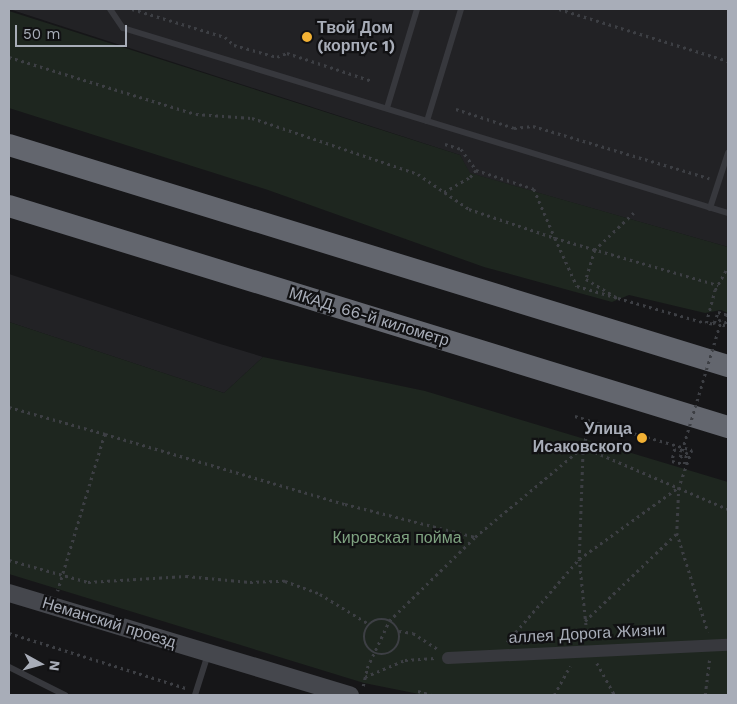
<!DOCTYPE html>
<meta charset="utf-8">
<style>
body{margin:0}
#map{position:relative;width:737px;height:704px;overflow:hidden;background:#161618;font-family:"Work Sans",sans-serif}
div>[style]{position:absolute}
.built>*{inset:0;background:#222225}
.green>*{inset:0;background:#1e261f}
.path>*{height:2.5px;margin-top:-1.25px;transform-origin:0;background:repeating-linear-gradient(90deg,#3d3f44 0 2.5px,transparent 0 6.5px)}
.path>.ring{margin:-1.25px;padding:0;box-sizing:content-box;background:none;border:2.5px solid #3d3f44;border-radius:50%}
.lane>*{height:6px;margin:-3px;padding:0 3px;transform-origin:3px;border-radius:3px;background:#37383d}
.street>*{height:12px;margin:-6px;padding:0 6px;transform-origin:6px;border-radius:6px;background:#37383d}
.secondary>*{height:18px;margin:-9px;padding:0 9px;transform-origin:9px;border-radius:9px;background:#45474d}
.highway>*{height:22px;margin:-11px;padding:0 11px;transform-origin:11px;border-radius:11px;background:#63666e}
.path-bridge>*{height:2.5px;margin-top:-1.25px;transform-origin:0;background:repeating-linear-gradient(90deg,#3d3f44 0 2.5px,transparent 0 6.5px)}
.dots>*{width:14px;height:14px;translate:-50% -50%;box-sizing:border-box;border:2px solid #111113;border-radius:50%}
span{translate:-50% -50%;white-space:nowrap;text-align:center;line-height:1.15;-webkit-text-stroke:4.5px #111113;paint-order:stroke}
.poi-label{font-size:16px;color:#a8adb8;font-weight:700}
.left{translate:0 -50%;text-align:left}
.right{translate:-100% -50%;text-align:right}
.street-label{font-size:16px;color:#a8adb8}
.park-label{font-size:16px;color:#7fa381}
.frame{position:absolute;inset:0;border:10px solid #a8adb8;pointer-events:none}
.north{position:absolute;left:15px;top:639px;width:50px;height:50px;-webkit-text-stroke:4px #111113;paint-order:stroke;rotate:97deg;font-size:14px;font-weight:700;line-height:20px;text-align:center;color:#a8adb8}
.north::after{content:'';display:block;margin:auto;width:18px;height:22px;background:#a8adb8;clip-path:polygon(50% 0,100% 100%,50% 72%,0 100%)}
.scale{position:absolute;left:15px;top:25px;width:112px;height:22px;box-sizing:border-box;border:2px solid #a8adb8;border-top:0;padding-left:6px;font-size:15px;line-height:18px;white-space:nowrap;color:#a8adb8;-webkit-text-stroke:4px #111113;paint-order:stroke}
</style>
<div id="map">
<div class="built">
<i style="clip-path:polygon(9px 9px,728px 9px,728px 247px,469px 173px,460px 155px)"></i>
<i style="clip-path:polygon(9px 274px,217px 343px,263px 357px,224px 393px,9px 322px)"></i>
</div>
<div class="green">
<i style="clip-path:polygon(9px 11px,460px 155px,470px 173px,728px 247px,728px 313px,721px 310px,705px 313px,629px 295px,612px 302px,484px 267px,268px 190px,9px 108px)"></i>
<i style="clip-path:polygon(9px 322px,224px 393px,263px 357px,425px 391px,728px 482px,728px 695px,424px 695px,364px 683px,9px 574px)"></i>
</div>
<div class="path">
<i style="left:132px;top:9px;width:97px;rotate:16.8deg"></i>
<i style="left:225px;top:37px;width:12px;rotate:42deg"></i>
<i style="left:234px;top:45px;width:45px;rotate:15.6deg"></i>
<i style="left:277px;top:57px;width:11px;rotate:-22deg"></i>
<i style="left:287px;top:53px;width:89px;rotate:18.2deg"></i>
<i style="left:559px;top:9px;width:177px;rotate:17.1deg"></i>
<i style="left:9px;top:57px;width:195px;rotate:17deg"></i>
<i style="left:196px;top:114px;width:56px;rotate:4.1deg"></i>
<i style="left:252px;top:118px;width:175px;rotate:18.6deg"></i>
<i style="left:418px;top:174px;width:62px;rotate:34.5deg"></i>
<i style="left:469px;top:209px;width:91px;rotate:18.6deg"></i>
<i style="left:555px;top:238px;width:53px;rotate:65.4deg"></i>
<i style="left:577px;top:286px;width:43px;rotate:16.3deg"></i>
<i style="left:456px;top:109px;width:61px;rotate:18.1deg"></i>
<i style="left:514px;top:128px;width:19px;rotate:-6deg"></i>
<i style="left:533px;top:126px;width:184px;rotate:16.5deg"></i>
<i style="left:445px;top:144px;width:17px;rotate:17deg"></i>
<i style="left:461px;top:149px;width:26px;rotate:54deg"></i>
<i style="left:476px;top:170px;width:61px;rotate:18.1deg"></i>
<i style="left:534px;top:189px;width:53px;rotate:66.8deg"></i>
<i style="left:555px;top:238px;width:170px;rotate:16.1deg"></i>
<i style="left:444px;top:192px;width:30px;rotate:-30deg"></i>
<i style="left:470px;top:177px;width:9px;rotate:-49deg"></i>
<i style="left:634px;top:213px;width:54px;rotate:136.5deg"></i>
<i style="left:595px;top:250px;width:30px;rotate:107deg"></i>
<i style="left:586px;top:279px;width:37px;rotate:31deg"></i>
<i style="left:618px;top:298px;width:91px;rotate:15.9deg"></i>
<i style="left:721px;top:320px;width:10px;rotate:156deg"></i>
<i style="left:712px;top:324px;width:6px;rotate:-171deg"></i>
<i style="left:706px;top:323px;width:34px;rotate:-75deg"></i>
<i style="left:715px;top:290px;width:26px;rotate:-61deg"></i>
<i style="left:714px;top:323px;width:12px;rotate:-70deg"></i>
<i style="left:718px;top:312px;width:10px;rotate:17deg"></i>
<i style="left:728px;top:315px;width:11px;rotate:105deg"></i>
<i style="left:725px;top:326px;width:5px;rotate:-158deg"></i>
<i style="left:9px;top:407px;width:100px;rotate:15.7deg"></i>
<i style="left:105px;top:434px;width:164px;rotate:106.7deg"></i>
<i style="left:575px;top:416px;width:17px;rotate:17deg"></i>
<i style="left:105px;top:434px;width:250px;rotate:16.3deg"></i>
<i style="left:345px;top:504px;width:134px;rotate:14.2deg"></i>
<i style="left:583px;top:447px;width:158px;rotate:23.2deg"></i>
<i style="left:692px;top:450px;width:39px;rotate:109deg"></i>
<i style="left:679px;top:487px;width:46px;rotate:92.5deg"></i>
<i style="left:677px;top:533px;width:104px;rotate:72.6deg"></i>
<i style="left:682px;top:451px;width:7px;rotate:-164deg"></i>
<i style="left:675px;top:449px;width:12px;rotate:104deg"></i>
<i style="left:672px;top:461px;width:12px;rotate:14deg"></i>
<i style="left:684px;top:464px;width:12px;rotate:-76deg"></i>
<i style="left:680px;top:457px;width:9px;rotate:-32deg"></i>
<i style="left:9px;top:560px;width:82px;rotate:15.6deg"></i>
<i style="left:88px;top:582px;width:98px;rotate:-3.5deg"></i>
<i style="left:186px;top:576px;width:64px;rotate:5.4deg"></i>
<i style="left:250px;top:582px;width:35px;rotate:-2deg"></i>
<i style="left:285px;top:581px;width:37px;rotate:20deg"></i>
<i style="left:320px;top:594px;width:57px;rotate:31.5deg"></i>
<i class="ring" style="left:364px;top:619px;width:33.5px;height:33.5px"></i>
<i style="left:585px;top:621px;width:127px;rotate:-43.7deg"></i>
<i style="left:399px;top:631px;width:14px;rotate:8deg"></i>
<i style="left:413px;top:633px;width:30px;rotate:33deg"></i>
<i style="left:9px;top:633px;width:185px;rotate:17.3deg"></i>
<i style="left:587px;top:638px;width:79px;rotate:-95.8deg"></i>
<i style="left:579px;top:559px;width:112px;rotate:-88deg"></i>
<i style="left:583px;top:447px;width:27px;rotate:-73deg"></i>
<i style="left:591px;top:421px;width:105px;rotate:16deg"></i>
<i style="left:507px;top:642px;width:110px;rotate:-49.1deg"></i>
<i style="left:579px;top:559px;width:123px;rotate:-35.8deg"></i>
<i style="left:597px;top:663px;width:37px;rotate:61deg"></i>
<i style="left:365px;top:677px;width:43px;rotate:-23deg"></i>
<i style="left:405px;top:660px;width:30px;rotate:-4deg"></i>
<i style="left:363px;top:686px;width:18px;rotate:-77deg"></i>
<i style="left:367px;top:668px;width:52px;rotate:-64.9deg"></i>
<i style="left:389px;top:621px;width:120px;rotate:-44.3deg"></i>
<i style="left:475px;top:537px;width:141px;rotate:-39.8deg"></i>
<i style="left:418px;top:691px;width:15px;rotate:16deg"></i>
<i style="left:554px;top:695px;width:33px;rotate:-61deg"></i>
<i style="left:705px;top:695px;width:35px;rotate:-83deg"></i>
</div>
<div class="lane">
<i style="left:110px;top:9px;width:23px;rotate:56deg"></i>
<i style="left:123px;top:28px;width:633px;rotate:17deg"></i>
<i style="left:387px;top:108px;width:103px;rotate:-73.1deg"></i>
<i style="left:427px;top:121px;width:117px;rotate:-73.1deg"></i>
<i style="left:710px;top:208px;width:58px;rotate:-71.9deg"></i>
<i style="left:9px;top:667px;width:63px;rotate:26.6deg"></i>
<i style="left:195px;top:695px;width:43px;rotate:-72.4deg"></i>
</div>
<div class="street">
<i style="left:448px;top:658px;width:280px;rotate:-2.7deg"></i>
</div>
<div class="secondary">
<i style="left:9px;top:593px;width:356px;rotate:16.7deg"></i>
</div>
<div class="highway">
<i style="left:9px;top:145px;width:752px;rotate:17.09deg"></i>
<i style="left:9px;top:206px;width:752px;rotate:17.09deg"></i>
</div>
<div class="path-bridge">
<i style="left:680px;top:457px;width:143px;rotate:-73.3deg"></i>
</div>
<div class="dots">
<i style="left:307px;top:37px;background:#f2b134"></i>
<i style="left:642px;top:438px;background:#f2b134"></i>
</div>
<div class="poi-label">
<span class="left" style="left:317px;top:37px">Твой Дом<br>(корпус 1)</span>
<span class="right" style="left:632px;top:438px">Улица<br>Исаковского</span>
</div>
<div class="street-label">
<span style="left:369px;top:317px;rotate:17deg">МКАД, 66-й километр</span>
<span style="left:109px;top:623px;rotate:17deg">Неманский проезд</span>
<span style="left:587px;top:634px;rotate:-3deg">аллея Дорога Жизни</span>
</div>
<div class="park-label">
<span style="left:397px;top:538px">Кировская пойма</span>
</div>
<div class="frame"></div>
<div class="north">N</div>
<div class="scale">50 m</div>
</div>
